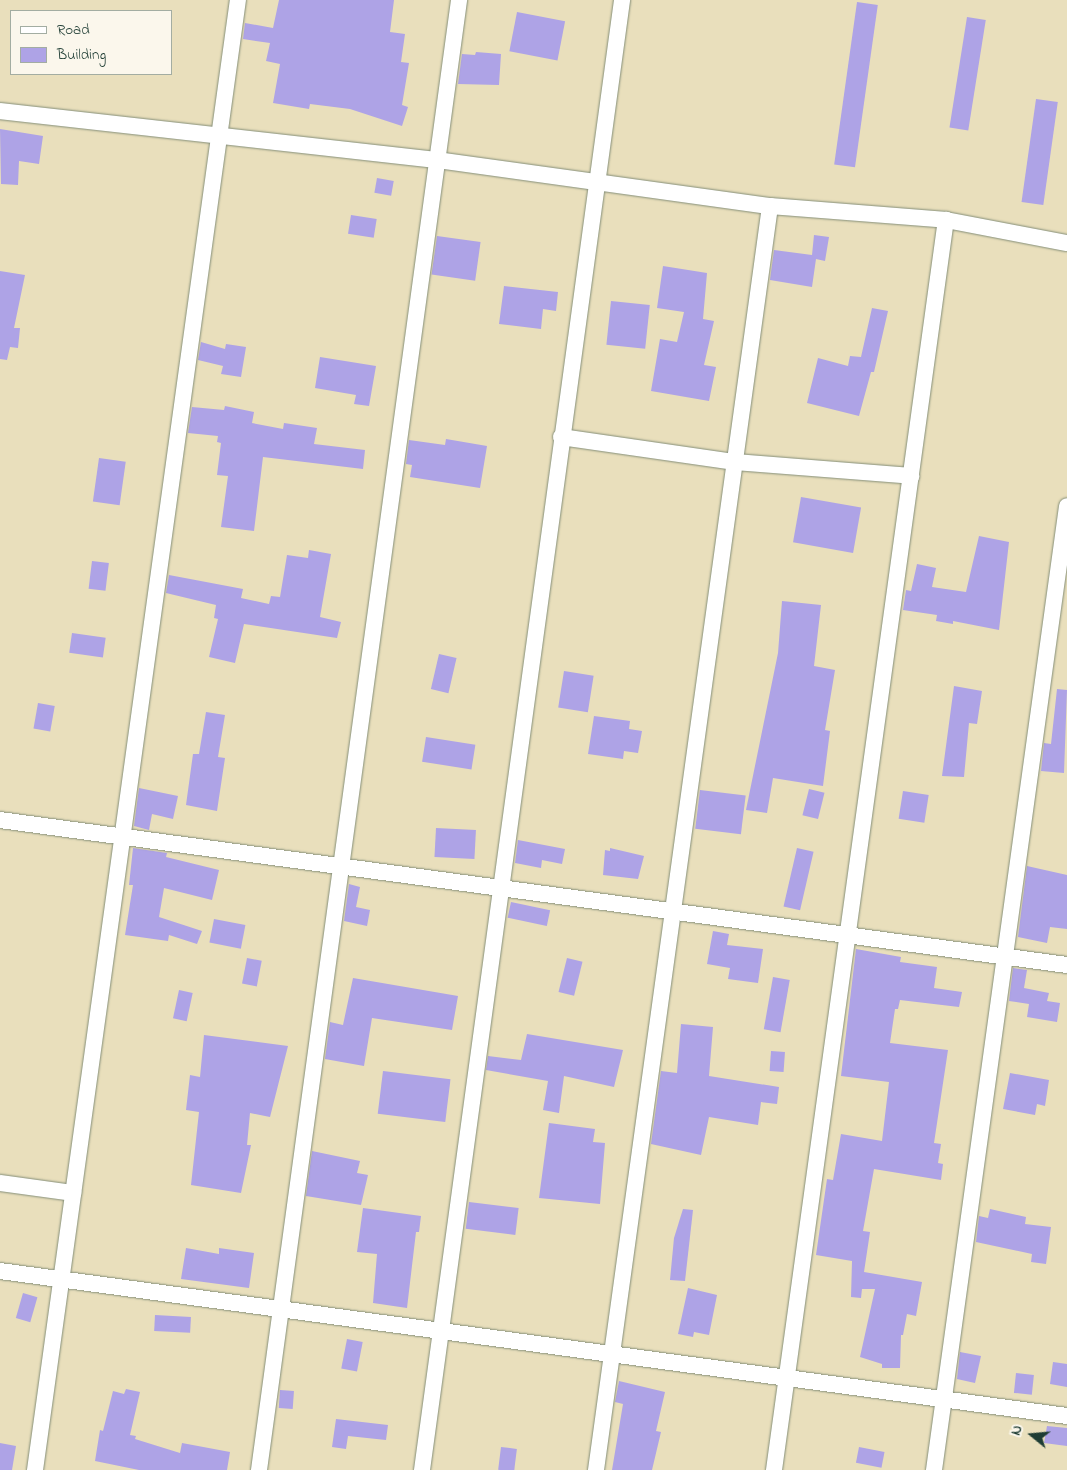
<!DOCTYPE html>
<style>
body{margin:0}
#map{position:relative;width:1067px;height:1470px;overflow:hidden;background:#e9dfbc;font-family:"Indie Flower",sans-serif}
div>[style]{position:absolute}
.building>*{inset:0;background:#aea3e6;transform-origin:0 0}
.roads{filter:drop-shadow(0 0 1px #848e78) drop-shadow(0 0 1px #848e78)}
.street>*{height:16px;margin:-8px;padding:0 8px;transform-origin:8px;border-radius:8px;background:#fff}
span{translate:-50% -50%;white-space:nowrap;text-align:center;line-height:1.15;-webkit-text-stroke:4px #fbf7ec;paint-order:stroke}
.legend{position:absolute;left:10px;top:10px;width:162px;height:65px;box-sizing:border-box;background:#fbf7ec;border:1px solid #a3ada2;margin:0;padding:6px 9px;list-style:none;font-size:15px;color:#1f3d34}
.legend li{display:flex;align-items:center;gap:10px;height:25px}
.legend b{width:25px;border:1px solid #a3ada2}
.north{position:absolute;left:1007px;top:1410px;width:50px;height:50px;-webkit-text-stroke:4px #fbf7ec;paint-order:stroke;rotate:287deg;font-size:14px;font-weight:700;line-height:20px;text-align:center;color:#1f3d34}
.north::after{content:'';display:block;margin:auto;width:18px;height:22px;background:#1f3d34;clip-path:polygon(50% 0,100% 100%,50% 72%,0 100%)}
</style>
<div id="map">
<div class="building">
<i style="clip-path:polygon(279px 0,394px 0,390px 32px,405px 34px,401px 62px,409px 63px,402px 105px,408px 107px,402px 126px,350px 109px,310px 104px,309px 109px,273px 103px,280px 64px,266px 61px,270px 43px,243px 39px,245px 23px,273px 28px)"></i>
<i style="left:857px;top:2px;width:21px;height:164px;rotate:8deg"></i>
<i style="left:517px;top:12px;width:49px;height:40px;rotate:11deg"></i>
<i style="left:967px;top:17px;width:19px;height:112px;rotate:9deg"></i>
<i style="clip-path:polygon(476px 52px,501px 54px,499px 85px,458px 84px,462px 54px,475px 55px)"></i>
<i style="left:1036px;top:99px;width:22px;height:104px;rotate:8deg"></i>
<i style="clip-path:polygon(0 129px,43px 136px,39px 164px,19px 161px,18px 185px,1px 184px)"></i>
<i style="left:377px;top:178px;width:17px;height:15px;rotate:10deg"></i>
<i style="left:351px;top:215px;width:26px;height:19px;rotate:9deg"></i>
<i style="clip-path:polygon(814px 235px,829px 237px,825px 261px,816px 259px,812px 287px,770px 280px,774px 250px,812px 255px)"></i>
<i style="left:437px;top:236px;width:44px;height:39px;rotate:8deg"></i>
<i style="clip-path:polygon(663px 266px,707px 273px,703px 319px,714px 321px,704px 365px,716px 367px,709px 401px,651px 391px,660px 339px,677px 342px,684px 312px,657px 308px)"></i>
<i style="clip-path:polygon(0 271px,25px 275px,14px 328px,20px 328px,18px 348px,10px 347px,7px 360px,0 359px)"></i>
<i style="clip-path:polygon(504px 286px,558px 292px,556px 311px,543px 309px,541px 329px,499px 324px)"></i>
<i style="left:611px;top:301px;width:39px;height:44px;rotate:6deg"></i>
<i style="clip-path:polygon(872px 308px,888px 311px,874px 372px,871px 372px,859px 416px,807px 403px,818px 358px,848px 366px,850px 356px,861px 357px)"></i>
<i style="clip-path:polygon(201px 342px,225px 349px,226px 344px,246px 347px,241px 377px,221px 374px,223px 366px,198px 360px)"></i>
<i style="clip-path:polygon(320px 357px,376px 366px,369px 406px,354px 404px,356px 395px,315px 388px)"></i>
<i style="clip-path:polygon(225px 406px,254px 412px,252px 423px,283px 429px,284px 423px,317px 428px,314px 444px,365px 450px,363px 469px,263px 457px,254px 531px,221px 527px,228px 476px,217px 475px,221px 443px,217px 442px,218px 436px,188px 433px,192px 407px,224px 410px)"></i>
<i style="clip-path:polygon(446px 439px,487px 446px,480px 488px,410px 477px,412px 465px,406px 464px,409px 440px,445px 445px)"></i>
<i style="left:99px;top:458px;width:27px;height:44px;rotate:8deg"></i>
<i style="left:801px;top:497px;width:61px;height:46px;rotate:10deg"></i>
<i style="clip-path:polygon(979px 536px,1009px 542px,999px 630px,953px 621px,953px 624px,936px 621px,937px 615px,903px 610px,906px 590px,911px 591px,917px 564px,936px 568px,932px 587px,966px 592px)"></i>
<i style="clip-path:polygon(309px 550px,331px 554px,320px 617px,341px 622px,337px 638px,244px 624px,235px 663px,209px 657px,218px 619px,214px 618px,216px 605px,166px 593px,169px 575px,243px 589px,241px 598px,269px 604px,271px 596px,280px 597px,287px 555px,308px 558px)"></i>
<i style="left:92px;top:561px;width:17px;height:28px;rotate:7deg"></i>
<i style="clip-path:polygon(782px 601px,821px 605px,814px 666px,835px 670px,825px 730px,830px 731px,823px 786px,773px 778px,767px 813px,746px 810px,778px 653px)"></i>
<i style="left:72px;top:633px;width:34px;height:20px;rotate:8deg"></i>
<i style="left:439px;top:654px;width:18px;height:36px;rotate:13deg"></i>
<i style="left:564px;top:671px;width:30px;height:37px;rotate:9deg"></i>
<i style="clip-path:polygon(954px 686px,982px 691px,977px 724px,969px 723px,964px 777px,942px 776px)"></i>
<i style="clip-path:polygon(1057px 689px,1067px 690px,1064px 773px,1041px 771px,1044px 743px,1051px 744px)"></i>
<i style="left:38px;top:703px;width:17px;height:26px;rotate:10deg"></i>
<i style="clip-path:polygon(206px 712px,225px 715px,218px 757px,225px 758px,217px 811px,186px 805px,193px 754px,199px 754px)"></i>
<i style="clip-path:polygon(594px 716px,630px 721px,629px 729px,642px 731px,638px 753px,624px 751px,623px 759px,588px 754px)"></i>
<i style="left:426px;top:737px;width:50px;height:25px;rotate:9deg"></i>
<i style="clip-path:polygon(139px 788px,178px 796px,173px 819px,152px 814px,149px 830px,134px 826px)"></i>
<i style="left:809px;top:789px;width:16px;height:27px;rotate:14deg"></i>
<i style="left:700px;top:790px;width:46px;height:39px;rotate:7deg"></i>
<i style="left:903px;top:791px;width:26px;height:28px;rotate:9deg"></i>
<i style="left:436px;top:828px;width:40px;height:29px;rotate:3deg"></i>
<i style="clip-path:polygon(518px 840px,565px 849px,562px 864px,542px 860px,541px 868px,515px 863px)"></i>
<i style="clip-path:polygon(133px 848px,167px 853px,166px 857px,219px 870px,212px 900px,164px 888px,159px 917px,202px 931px,197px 944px,169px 935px,168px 941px,125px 935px,133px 885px,129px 885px)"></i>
<i style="clip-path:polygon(610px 848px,644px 856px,638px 879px,603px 875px,605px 850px,610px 851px)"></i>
<i style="left:797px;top:848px;width:17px;height:60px;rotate:13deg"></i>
<i style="clip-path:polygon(1027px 866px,1067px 875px,1067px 929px,1050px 927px,1047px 943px,1018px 937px)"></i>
<i style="clip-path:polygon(349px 884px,360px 887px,356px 907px,370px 910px,367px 926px,344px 921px)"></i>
<i style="left:511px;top:902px;width:40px;height:16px;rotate:12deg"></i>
<i style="left:214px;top:919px;width:32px;height:24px;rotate:11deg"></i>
<i style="clip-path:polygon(713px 931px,729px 934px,727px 945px,763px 949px,758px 983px,728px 979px,730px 968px,707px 964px)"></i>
<i style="clip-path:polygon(856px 949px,901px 957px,900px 962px,937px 967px,934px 988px,962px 992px,959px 1007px,900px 1000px,898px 1009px,895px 1009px,890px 1043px,948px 1050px,934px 1143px,941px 1144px,938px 1163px,943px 1164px,941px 1180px,874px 1169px,863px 1231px,870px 1232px,864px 1272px,922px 1282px,916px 1316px,907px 1314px,903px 1335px,901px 1335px,900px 1368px,882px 1368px,882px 1364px,860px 1357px,875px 1289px,862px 1289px,861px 1298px,851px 1297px,852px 1261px,816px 1255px,827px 1179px,833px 1180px,841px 1134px,882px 1141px,889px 1082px,841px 1076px)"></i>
<i style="left:247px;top:958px;width:15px;height:26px;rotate:11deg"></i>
<i style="left:567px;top:958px;width:16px;height:35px;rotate:14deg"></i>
<i style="clip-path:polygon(1013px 968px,1027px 970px,1024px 988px,1049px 993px,1047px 1001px,1060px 1003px,1057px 1022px,1027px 1017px,1029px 1004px,1009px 1001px)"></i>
<i style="left:773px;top:977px;width:17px;height:53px;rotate:10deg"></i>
<i style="clip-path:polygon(353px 978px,458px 996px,452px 1030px,372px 1018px,364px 1066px,325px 1059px,330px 1022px,343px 1025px)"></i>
<i style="left:179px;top:990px;width:14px;height:29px;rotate:12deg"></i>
<i style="clip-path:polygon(681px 1024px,713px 1027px,709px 1076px,779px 1087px,777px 1104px,761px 1102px,758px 1125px,709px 1117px,701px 1155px,651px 1144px,661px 1071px,677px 1073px)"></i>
<i style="clip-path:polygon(527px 1034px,623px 1050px,614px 1087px,564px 1076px,559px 1113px,543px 1110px,548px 1081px,486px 1070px,488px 1056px,521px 1060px)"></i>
<i style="clip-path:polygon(204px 1035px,288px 1046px,270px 1117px,250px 1113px,247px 1145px,251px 1145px,241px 1193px,191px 1185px,199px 1112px,186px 1110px,190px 1075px,200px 1077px)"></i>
<i style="left:771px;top:1051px;width:14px;height:20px;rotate:4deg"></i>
<i style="left:383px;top:1071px;width:68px;height:43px;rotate:7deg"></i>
<i style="clip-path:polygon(1010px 1073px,1049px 1080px,1045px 1106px,1037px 1104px,1035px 1115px,1003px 1109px)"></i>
<i style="clip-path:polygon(549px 1123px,595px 1129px,593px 1142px,605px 1143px,600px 1204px,539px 1198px)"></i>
<i style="clip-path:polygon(312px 1151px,360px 1161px,357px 1173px,368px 1175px,361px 1205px,306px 1196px)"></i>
<i style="left:469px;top:1202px;width:50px;height:27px;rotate:7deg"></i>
<i style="clip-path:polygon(363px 1208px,421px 1216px,419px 1232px,416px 1232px,407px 1308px,373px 1303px,377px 1254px,357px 1252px)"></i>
<i style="clip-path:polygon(683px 1209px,693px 1210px,685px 1281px,670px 1280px,674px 1238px)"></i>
<i style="clip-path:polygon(990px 1209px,1026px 1217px,1025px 1224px,1051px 1227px,1046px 1264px,1031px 1262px,1032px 1254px,976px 1242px,979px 1216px,988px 1218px)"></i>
<i style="clip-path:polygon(186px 1248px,219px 1254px,219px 1248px,254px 1253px,249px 1288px,181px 1279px)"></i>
<i style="clip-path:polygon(688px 1288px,717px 1295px,709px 1335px,694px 1332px,693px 1337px,678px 1334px)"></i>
<i style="left:23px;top:1293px;width:15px;height:26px;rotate:16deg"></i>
<i style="left:155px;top:1315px;width:36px;height:16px;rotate:3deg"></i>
<i style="left:347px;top:1339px;width:16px;height:30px;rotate:11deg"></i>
<i style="clip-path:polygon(960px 1352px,981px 1356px,975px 1383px,957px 1379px)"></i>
<i style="clip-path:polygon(1053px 1362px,1067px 1364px,1067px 1387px,1050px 1384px)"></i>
<i style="left:1016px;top:1373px;width:18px;height:20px;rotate:6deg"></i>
<i style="clip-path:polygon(619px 1381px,665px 1392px,656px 1431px,661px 1432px,652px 1470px,612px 1470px,623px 1404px,615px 1402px)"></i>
<i style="clip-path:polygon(126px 1389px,140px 1392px,130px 1435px,136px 1436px,135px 1439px,180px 1453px,182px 1443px,230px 1452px,227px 1470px,139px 1470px,95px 1461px,100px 1430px,103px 1431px,113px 1391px,124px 1394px)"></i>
<i style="left:280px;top:1390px;width:14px;height:18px;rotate:4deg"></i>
<i style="clip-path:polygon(336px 1419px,388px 1425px,386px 1440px,348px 1436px,346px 1449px,332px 1447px)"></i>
<i style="clip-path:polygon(1047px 1426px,1067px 1428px,1067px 1446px,1044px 1443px)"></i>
<i style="clip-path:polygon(0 1443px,16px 1446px,12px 1470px,0 1470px)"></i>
<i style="left:501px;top:1447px;width:16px;height:23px;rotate:7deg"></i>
<i style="left:859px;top:1447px;width:26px;height:16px;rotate:11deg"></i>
</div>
<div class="roads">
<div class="street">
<i style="left:0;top:111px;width:440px;rotate:6.4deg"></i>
<i style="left:437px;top:160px;width:336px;rotate:7.9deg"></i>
<i style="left:770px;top:206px;width:177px;rotate:4.5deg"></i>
<i style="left:946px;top:220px;width:123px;rotate:10.8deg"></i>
<i style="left:561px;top:437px;width:176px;rotate:8.2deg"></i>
<i style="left:735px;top:462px;width:177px;rotate:4.5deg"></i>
<i style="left:0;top:820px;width:1077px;rotate:7.74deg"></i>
<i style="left:0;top:1183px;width:74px;rotate:7.8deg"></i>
<i style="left:0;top:1271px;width:1077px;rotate:7.74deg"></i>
<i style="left:35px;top:1470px;width:1484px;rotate:-82.14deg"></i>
<i style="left:259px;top:1470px;width:1484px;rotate:-82.25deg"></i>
<i style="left:422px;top:1470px;width:1484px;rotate:-82.25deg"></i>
<i style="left:596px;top:1470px;width:1276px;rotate:-82.16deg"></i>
<i style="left:774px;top:1470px;width:1262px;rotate:-82.17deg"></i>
<i style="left:934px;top:1470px;width:973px;rotate:-82.14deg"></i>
</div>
</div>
<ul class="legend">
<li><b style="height:6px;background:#fff"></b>Road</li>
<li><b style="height:14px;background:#aea3e6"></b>Building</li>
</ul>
<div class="north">N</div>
</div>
